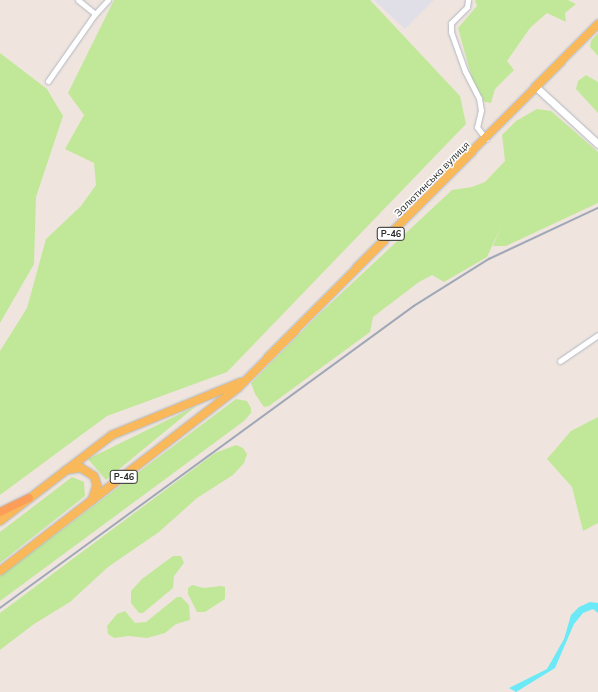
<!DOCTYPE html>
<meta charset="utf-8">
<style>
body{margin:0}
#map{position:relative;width:598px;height:692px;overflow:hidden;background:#efe5de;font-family:Mulish,sans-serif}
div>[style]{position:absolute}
.industrial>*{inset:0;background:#e0dfe7}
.green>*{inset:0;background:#c1e898}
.water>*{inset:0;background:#6ce9f6}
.roads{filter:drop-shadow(0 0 1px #b2b7c1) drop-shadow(0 0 1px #b2b7c1)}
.minor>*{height:5px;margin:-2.5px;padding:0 2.5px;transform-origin:2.5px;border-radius:2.5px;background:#fff}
.secondary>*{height:7px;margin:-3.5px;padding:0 3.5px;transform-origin:3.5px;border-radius:3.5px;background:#fff}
.primary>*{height:8px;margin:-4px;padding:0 4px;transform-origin:4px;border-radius:4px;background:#f9b859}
.trunk>*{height:8px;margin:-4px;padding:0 4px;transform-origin:4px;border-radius:4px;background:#fc9e59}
.rail>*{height:1.5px;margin:-0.75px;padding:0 0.75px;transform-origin:0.75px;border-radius:0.75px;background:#a0a8b8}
span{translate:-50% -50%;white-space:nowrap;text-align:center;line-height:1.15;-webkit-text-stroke:3px #fff;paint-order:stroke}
.shield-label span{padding:1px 3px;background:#fff;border:1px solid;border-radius:3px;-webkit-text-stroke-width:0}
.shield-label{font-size:9px;color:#2c2c2c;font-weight:700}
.street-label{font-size:10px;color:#2c2c2c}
</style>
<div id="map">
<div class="industrial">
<i style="clip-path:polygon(374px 0,434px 0,405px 29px)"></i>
</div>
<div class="green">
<i style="clip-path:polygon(114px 0,370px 0,460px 96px,466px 124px,227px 372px,107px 416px,0 495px,0 351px,27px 308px,46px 239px,81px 206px,96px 185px,94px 163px,65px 149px,84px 115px,68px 93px)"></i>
<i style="clip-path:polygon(475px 0,568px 0,576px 4px,565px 13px,566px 22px,547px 13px,530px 28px,507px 61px,514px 70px,495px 89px,491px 103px,485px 102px,476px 93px,458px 28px,477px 6px)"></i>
<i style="clip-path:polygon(598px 33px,598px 56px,590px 47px,591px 41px)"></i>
<i style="clip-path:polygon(0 53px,47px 89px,63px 116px,36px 197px,34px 264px,0 323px)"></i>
<i style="clip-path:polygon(586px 75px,598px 82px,598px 113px,576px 89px,578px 81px)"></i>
<i style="clip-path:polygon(537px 109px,551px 111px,598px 152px,598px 203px,506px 246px,493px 246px,501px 227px,487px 257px,444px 282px,432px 275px,419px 282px,373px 317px,370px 332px,269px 406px,264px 407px,255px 394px,251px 383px,318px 315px,452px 190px,472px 187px,485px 182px,505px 161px,502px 135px,516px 121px)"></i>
<i style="clip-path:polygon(236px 399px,247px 401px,251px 408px,251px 413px,244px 421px,0 601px,0 576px)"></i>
<i style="clip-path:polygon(196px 406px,106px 480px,88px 459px)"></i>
<i style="clip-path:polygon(598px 417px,598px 523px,583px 531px,572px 487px,547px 459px,571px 431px)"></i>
<i style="clip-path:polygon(236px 445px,243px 448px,247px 454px,244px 463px,233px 475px,197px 498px,159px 532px,108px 567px,70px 602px,34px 624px,0 650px,0 613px,215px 453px)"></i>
<i style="clip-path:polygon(72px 477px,84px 482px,85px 496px,0 563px,0 532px)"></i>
<i style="clip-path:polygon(173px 556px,181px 556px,184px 563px,174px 576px,173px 588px,143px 613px,139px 613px,131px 603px,131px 591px,142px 579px)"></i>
<i style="clip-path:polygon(192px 585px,204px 588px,221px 586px,225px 587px,225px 599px,205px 612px,197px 612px,188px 594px,188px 588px)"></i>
<i style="clip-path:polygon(177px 597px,181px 597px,189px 605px,190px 620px,176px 624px,165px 633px,147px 638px,129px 636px,114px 638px,108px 634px,107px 626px,117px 614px,125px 611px,135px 623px,146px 622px)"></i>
</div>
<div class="water">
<i style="clip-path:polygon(590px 602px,598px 603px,598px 613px,593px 609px,583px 613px,574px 624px,555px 668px,516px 692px,509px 688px,547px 669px,564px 639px,571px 615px,579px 607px)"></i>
</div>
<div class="roads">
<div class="minor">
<i style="left:78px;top:0;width:22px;rotate:39deg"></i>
<i style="left:468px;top:0;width:7px;rotate:98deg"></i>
<i style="left:467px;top:7px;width:23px;rotate:135deg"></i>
<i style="left:451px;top:23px;width:9px;rotate:90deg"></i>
<i style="left:451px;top:32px;width:41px;rotate:70.3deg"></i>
<i style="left:465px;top:71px;width:30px;rotate:63deg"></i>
<i style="left:479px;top:98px;width:12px;rotate:81deg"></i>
<i style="left:481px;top:110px;width:17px;rotate:103deg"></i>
<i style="left:477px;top:127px;width:15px;rotate:53deg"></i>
<i style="left:48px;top:81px;width:82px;rotate:-55deg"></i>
<i style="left:95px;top:14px;width:19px;rotate:-47deg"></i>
<i style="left:560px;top:361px;width:46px;rotate:-34.4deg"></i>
</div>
<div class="secondary">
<i style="left:536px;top:87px;width:84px;rotate:42.6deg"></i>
</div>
<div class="primary">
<i style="left:66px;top:470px;width:15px;rotate:-8deg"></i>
<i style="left:81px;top:468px;width:15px;rotate:32deg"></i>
<i style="left:94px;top:476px;width:9px;rotate:72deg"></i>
<i style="left:97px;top:485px;width:16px;rotate:108deg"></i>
<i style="left:0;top:521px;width:141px;rotate:-37.5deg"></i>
<i style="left:112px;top:435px;width:139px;rotate:-22.3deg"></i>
<i style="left:0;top:571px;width:300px;rotate:-37.6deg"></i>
<i style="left:238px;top:388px;width:512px;rotate:-45.32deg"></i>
</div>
<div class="trunk">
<i style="left:0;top:512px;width:32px;rotate:-26deg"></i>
</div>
</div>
<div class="rail">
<i style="left:0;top:608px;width:512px;rotate:-36.11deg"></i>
<i style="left:414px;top:306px;width:89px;rotate:-32.1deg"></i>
<i style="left:489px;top:259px;width:120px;rotate:-25.1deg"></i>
</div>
<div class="shield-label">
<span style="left:391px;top:234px">Р-46</span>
<span style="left:124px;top:477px">Р-46</span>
</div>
<div class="street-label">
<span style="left:432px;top:179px;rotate:-45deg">Залютинська вулиця</span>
</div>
</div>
